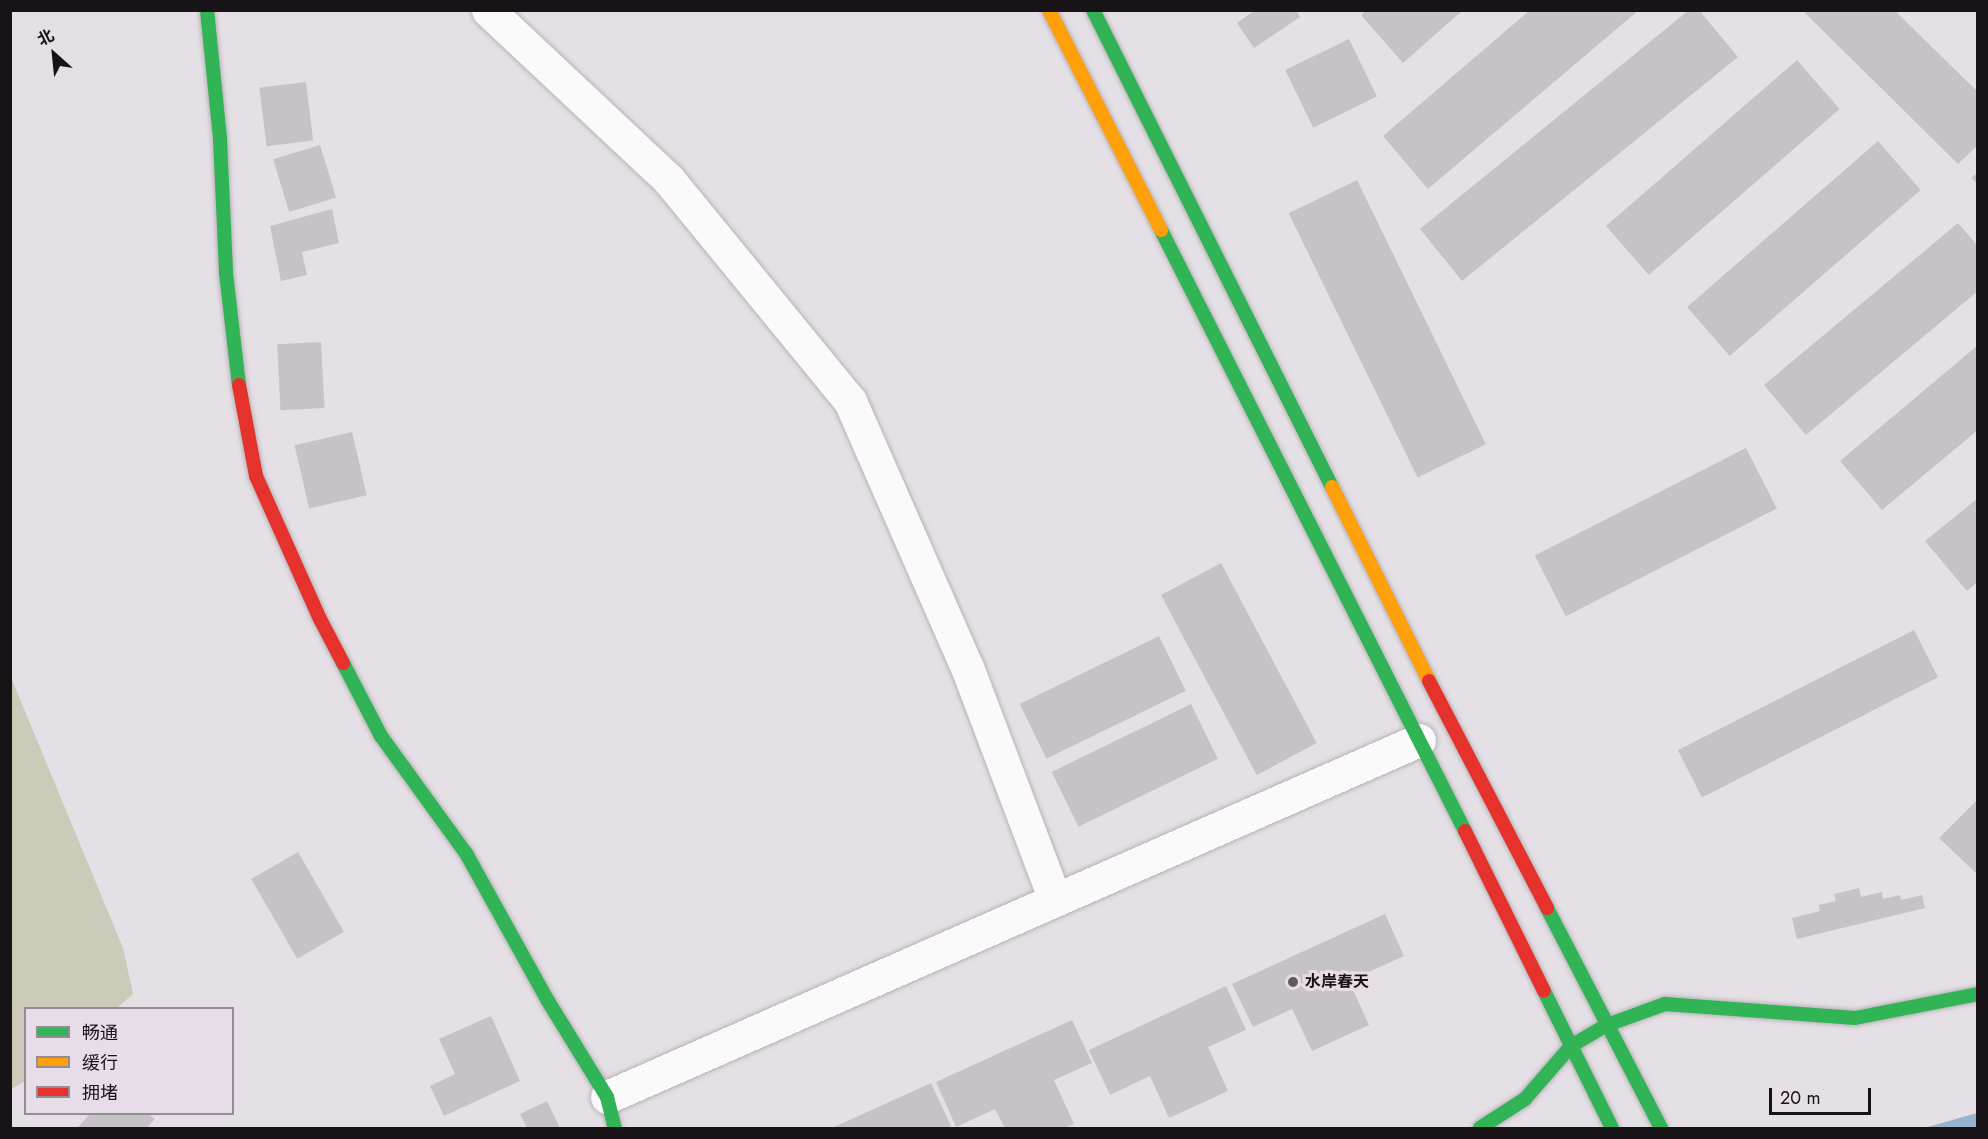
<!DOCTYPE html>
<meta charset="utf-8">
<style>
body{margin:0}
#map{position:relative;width:1988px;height:1139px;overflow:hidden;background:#e5e0e5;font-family:Jost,"Noto Sans SC",sans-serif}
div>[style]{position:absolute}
.green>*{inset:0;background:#cccbb9}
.water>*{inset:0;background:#97b3cd}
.building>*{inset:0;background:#c6c3c7;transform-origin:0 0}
.roads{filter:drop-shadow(0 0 2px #b7b3b7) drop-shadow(0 0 2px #b7b3b7)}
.street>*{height:33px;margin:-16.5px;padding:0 16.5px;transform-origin:16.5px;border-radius:16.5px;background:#fbfafb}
.fast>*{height:14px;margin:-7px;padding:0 7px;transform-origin:7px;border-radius:7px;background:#30b455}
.slow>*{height:14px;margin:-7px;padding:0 7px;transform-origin:7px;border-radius:7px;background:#ff9f0a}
.jam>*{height:14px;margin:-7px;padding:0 7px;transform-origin:7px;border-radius:7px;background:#e5322d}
.dots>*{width:16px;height:16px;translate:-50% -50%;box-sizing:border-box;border:3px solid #e7dde8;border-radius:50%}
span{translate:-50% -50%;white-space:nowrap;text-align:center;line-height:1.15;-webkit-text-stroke:6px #e7dde8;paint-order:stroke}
.poi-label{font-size:16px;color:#171317;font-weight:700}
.left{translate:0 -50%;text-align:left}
.frame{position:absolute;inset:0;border:12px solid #171317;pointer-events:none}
.legend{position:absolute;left:24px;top:1007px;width:210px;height:108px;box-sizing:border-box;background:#e7dde8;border:2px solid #948c94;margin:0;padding:8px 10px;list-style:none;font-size:18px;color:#171317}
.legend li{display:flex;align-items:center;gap:12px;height:30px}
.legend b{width:30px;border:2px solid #948c94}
.north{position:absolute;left:24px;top:24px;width:60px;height:60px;-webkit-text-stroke:4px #e7dde8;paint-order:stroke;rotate:333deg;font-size:16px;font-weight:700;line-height:24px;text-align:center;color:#171317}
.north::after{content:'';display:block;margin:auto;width:21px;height:27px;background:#171317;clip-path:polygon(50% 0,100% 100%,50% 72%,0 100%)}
.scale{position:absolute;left:1769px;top:1088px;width:102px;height:27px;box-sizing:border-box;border:3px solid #171317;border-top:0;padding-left:8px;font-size:18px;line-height:21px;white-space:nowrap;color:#171317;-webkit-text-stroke:4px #e7dde8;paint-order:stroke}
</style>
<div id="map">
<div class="green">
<i style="clip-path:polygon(10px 675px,123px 948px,133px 994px,117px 1008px,26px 1008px,25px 1081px,11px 1089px)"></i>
</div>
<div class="water">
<i style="clip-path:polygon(1977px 1113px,1977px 1128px,1924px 1128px)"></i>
</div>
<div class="building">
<i style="clip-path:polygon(1255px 10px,1296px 10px,1300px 17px,1254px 48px,1237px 23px)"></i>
<i style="clip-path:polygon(1367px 10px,1463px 10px,1403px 63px,1361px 15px)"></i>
<i style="clip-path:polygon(1530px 10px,1639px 10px,1428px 189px,1383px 136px)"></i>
<i style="clip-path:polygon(1689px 10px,1699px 10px,1738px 57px,1462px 281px,1420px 229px)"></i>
<i style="clip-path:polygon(1802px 10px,1894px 10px,1978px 92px,1978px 145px,1958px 164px)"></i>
<i style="left:1349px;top:39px;width:64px;height:71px;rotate:64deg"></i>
<i style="left:1797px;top:60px;width:65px;height:253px;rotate:49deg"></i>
<i style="left:306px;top:82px;width:59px;height:47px;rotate:83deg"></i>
<i style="left:1878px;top:141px;width:65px;height:253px;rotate:49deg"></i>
<i style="left:320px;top:145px;width:55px;height:49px;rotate:73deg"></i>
<i style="clip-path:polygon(1978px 172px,1978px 184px,1971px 178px)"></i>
<i style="left:1357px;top:180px;width:294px;height:76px;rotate:64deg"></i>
<i style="clip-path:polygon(332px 209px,339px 243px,302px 252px,307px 275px,281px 281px,270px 226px)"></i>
<i style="clip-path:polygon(1958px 223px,1978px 246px,1978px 291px,1806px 435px,1764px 385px)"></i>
<i style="left:321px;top:342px;width:66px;height:44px;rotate:87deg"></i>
<i style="clip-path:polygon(1978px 345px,1978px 430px,1882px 510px,1840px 461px)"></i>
<i style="left:352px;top:432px;width:65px;height:59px;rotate:77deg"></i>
<i style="left:1746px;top:448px;width:68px;height:237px;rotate:63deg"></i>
<i style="clip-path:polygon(1978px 498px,1978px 582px,1967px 591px,1925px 541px)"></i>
<i style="left:1221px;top:563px;width:204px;height:68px;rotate:62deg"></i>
<i style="left:1914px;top:630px;width:53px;height:265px;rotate:63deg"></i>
<i style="left:1159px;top:636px;width:61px;height:155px;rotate:64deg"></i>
<i style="left:1191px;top:704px;width:61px;height:155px;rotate:64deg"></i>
<i style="clip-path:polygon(1978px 799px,1978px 875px,1939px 838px)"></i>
<i style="left:298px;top:852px;width:92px;height:54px;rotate:60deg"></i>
<i style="clip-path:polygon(1859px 888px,1861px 897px,1882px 892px,1883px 899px,1900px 895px,1901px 900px,1922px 895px,1925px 908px,1797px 939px,1792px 918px,1820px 911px,1819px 905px,1836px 901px,1834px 894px)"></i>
<i style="clip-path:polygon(1385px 914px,1404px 956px,1349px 981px,1369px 1025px,1312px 1051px,1292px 1009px,1253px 1027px,1232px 984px)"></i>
<i style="clip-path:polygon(1226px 986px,1246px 1030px,1208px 1047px,1228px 1091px,1169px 1118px,1150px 1076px,1110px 1095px,1089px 1050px)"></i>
<i style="clip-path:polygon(491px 1016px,520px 1081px,444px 1116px,430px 1086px,455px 1074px,439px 1039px)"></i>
<i style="clip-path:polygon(1072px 1020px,1092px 1063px,1054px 1080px,1074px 1124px,1064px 1128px,1005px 1128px,995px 1109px,956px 1127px,936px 1082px)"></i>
<i style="clip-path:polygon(931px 1083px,951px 1126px,946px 1128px,832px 1128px)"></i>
<i style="clip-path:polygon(547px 1101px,560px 1128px,527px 1128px,520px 1114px)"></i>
<i style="clip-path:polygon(90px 1114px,148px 1114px,155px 1119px,147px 1128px,77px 1128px)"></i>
</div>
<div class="roads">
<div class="street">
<i style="left:488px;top:10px;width:248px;rotate:43.2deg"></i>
<i style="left:669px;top:180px;width:286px;rotate:50.7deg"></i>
<i style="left:850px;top:401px;width:291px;rotate:66.3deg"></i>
<i style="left:967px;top:667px;width:249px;rotate:69.3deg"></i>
<i style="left:607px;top:1097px;width:887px;rotate:-23.73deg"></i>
</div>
<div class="fast">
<i style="left:207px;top:10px;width:130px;rotate:84.2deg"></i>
<i style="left:220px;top:139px;width:134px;rotate:87.4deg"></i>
<i style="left:226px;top:273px;width:113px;rotate:83.4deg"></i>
<i style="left:1093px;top:10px;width:534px;rotate:63.39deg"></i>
<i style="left:1161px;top:230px;width:674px;rotate:63.17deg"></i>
<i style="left:343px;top:663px;width:82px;rotate:62.5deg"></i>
<i style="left:381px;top:736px;width:147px;rotate:54.1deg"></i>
<i style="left:467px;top:855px;width:167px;rotate:61deg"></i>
<i style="left:548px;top:1001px;width:113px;rotate:58.4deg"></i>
<i style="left:607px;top:1097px;width:32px;rotate:76deg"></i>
<i style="left:1547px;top:908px;width:248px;rotate:62.6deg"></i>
<i style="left:1544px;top:991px;width:153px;rotate:63.6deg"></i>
<i style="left:1480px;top:1128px;width:54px;rotate:-32.8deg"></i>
<i style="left:1525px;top:1099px;width:70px;rotate:-49deg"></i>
<i style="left:1571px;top:1046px;width:42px;rotate:-30.3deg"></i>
<i style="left:1607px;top:1025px;width:62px;rotate:-19.9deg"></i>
<i style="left:1665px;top:1004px;width:191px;rotate:4.2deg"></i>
<i style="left:1855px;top:1018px;width:125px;rotate:-11deg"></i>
</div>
<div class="slow">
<i style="left:1049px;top:10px;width:247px;rotate:63deg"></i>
<i style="left:1332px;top:487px;width:217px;rotate:63.4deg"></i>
</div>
<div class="jam">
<i style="left:239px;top:385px;width:93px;rotate:79.4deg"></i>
<i style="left:256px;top:476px;width:157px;rotate:65.9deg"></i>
<i style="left:320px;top:619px;width:50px;rotate:62.4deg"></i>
<i style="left:1429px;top:681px;width:256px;rotate:62.5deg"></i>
<i style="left:1465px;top:831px;width:178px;rotate:63.7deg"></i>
</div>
</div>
<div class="dots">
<i style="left:1293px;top:982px;background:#5f5b5f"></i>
</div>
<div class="poi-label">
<span class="left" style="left:1305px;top:982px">水岸春天</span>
</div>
<div class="frame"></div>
<ul class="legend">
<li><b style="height:8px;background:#30b455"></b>畅通</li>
<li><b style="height:8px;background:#ff9f0a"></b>缓行</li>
<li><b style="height:8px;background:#e5322d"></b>拥堵</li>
</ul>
<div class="north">北</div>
<div class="scale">20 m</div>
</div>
